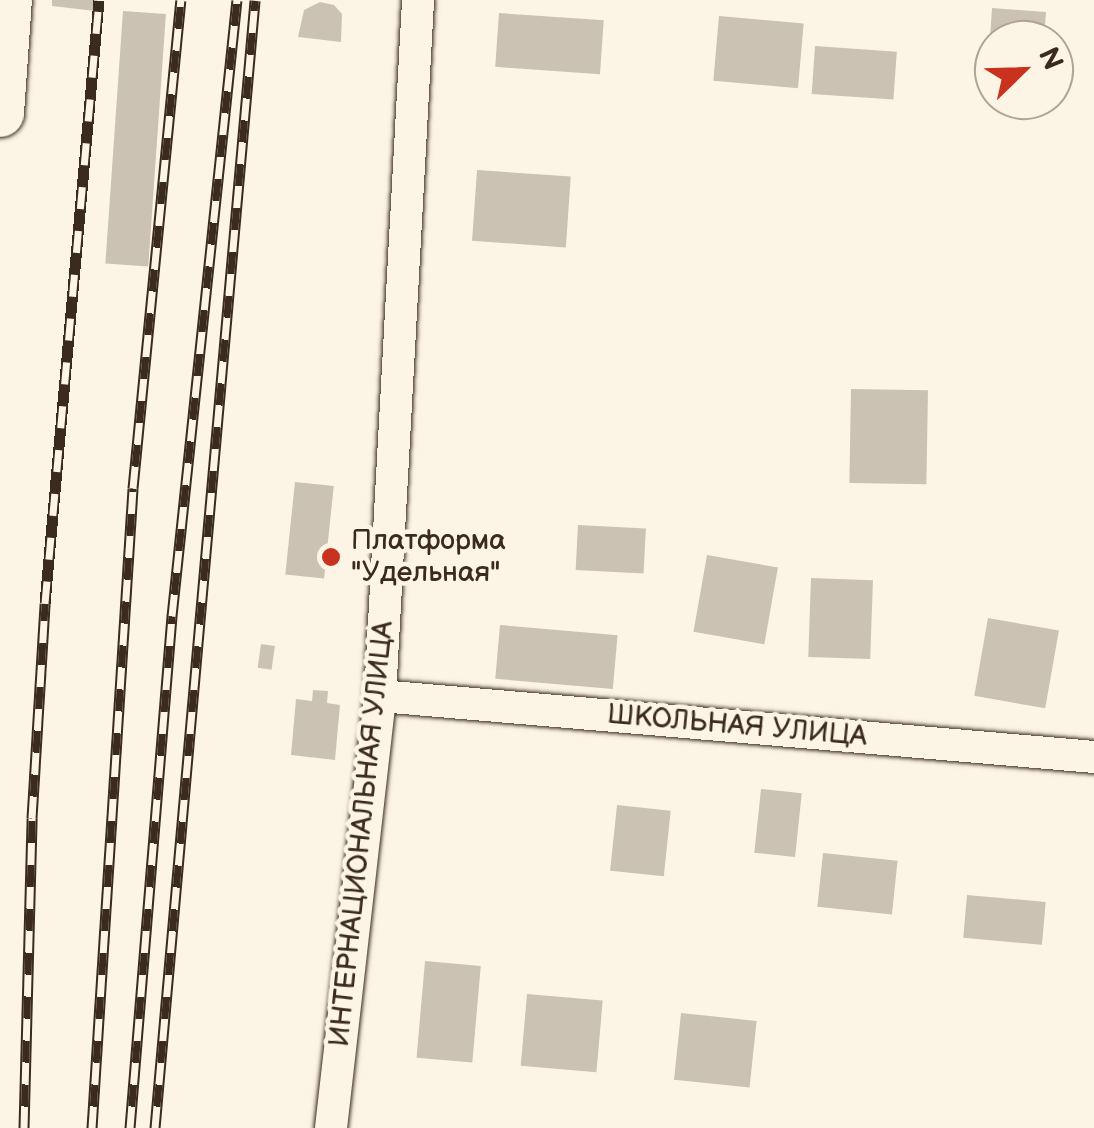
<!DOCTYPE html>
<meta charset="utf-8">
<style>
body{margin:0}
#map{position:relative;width:1094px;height:1128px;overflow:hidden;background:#fcf5e5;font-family:"Balsamiq Sans",sans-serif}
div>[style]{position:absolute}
.building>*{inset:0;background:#ccc2b3;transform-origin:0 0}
.roads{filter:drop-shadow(0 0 2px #3b2a1e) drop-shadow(0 0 2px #3b2a1e)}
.minor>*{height:32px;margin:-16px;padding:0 16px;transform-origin:16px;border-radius:16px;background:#fcf5e5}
.secondary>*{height:48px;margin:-24px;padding:0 24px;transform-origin:24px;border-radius:24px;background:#fcf5e5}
.rail>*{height:11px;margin-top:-5.5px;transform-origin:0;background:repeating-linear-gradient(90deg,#fcf5e5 0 22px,#3b2a1e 0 44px);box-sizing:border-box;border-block:2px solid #3b2a1e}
.dots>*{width:28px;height:28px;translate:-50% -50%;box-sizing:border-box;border:5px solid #fcf5e5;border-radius:50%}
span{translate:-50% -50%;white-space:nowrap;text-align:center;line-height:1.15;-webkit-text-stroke:9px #fcf5e5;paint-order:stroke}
.poi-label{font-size:28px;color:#3b2a1e}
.left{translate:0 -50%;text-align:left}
.street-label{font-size:28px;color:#3b2a1e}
.north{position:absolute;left:974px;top:20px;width:100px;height:100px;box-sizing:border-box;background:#fcf5e5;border:2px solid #afa495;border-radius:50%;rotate:67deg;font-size:28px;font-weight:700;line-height:40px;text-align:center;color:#3b2a1e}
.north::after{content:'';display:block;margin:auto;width:35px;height:45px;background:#c8321e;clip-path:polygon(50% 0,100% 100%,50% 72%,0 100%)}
</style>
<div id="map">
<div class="building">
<i style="clip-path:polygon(52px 0,97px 0,95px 11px,52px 6px)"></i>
<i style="clip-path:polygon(320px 2px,334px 5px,342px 14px,341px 42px,298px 37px,304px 10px)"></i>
<i style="clip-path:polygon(992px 8px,1046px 12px,1044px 40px,994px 40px,994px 82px,987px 81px)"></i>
<i style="left:123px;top:11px;width:43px;height:253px;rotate:4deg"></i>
<i style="left:499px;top:13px;width:105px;height:54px;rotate:4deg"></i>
<i style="left:719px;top:16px;width:85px;height:65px;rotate:5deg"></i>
<i style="left:815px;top:46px;width:82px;height:48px;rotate:4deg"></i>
<i style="left:477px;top:170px;width:94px;height:71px;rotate:4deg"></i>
<i style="left:851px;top:389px;width:77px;height:94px;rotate:1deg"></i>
<i style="left:295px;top:482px;width:39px;height:93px;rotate:6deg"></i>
<i style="left:578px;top:525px;width:68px;height:45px;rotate:3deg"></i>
<i style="left:707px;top:555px;width:72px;height:78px;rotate:10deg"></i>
<i style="left:811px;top:578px;width:62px;height:79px;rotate:2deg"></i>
<i style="left:988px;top:618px;width:72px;height:79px;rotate:10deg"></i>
<i style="left:500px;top:625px;width:118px;height:54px;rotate:5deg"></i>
<i style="left:261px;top:644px;width:14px;height:24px;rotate:8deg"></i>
<i style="clip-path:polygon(313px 690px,328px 691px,327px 703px,340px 705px,335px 760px,291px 755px,296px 699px,312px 701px)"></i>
<i style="left:761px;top:789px;width:41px;height:64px;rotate:6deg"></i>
<i style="left:617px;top:805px;width:54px;height:66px;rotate:6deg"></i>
<i style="left:823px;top:853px;width:75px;height:54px;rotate:6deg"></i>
<i style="left:967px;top:895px;width:79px;height:43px;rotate:5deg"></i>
<i style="left:425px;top:961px;width:56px;height:97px;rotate:5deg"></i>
<i style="left:527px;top:994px;width:76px;height:72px;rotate:5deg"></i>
<i style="left:681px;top:1013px;width:76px;height:67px;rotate:6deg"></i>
</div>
<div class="roads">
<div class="minor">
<i style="left:380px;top:696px;width:717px;rotate:4.88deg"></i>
<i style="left:331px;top:1128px;width:435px;rotate:-83.5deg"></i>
<i style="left:380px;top:696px;width:697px;rotate:-86.87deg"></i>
</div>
<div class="secondary">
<i style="left:0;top:113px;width:113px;rotate:-86deg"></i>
</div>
</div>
<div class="rail">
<i style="left:24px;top:1128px;width:310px;rotate:-88.5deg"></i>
<i style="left:32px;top:818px;width:215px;rotate:-86.5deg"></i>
<i style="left:45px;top:603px;width:605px;rotate:-84.88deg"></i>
<i style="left:92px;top:1128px;width:641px;rotate:-86.33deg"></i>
<i style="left:133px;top:488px;width:490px;rotate:-84.4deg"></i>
<i style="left:130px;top:1128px;width:514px;rotate:-85.31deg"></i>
<i style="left:172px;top:616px;width:619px;rotate:-83.98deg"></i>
<i style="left:155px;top:1128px;width:1132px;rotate:-84.93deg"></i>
</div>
<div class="dots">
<i style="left:331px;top:557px;background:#c8321e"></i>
</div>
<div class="poi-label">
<span class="left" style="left:351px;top:557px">Платформа<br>"Удельная"</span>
</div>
<div class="street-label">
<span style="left:737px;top:726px;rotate:5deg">ШКОЛЬНАЯ УЛИЦА</span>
<span style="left:362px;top:834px;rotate:-84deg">ИНТЕРНАЦИОНАЛЬНАЯ УЛИЦА</span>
</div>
<div class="north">N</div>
</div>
